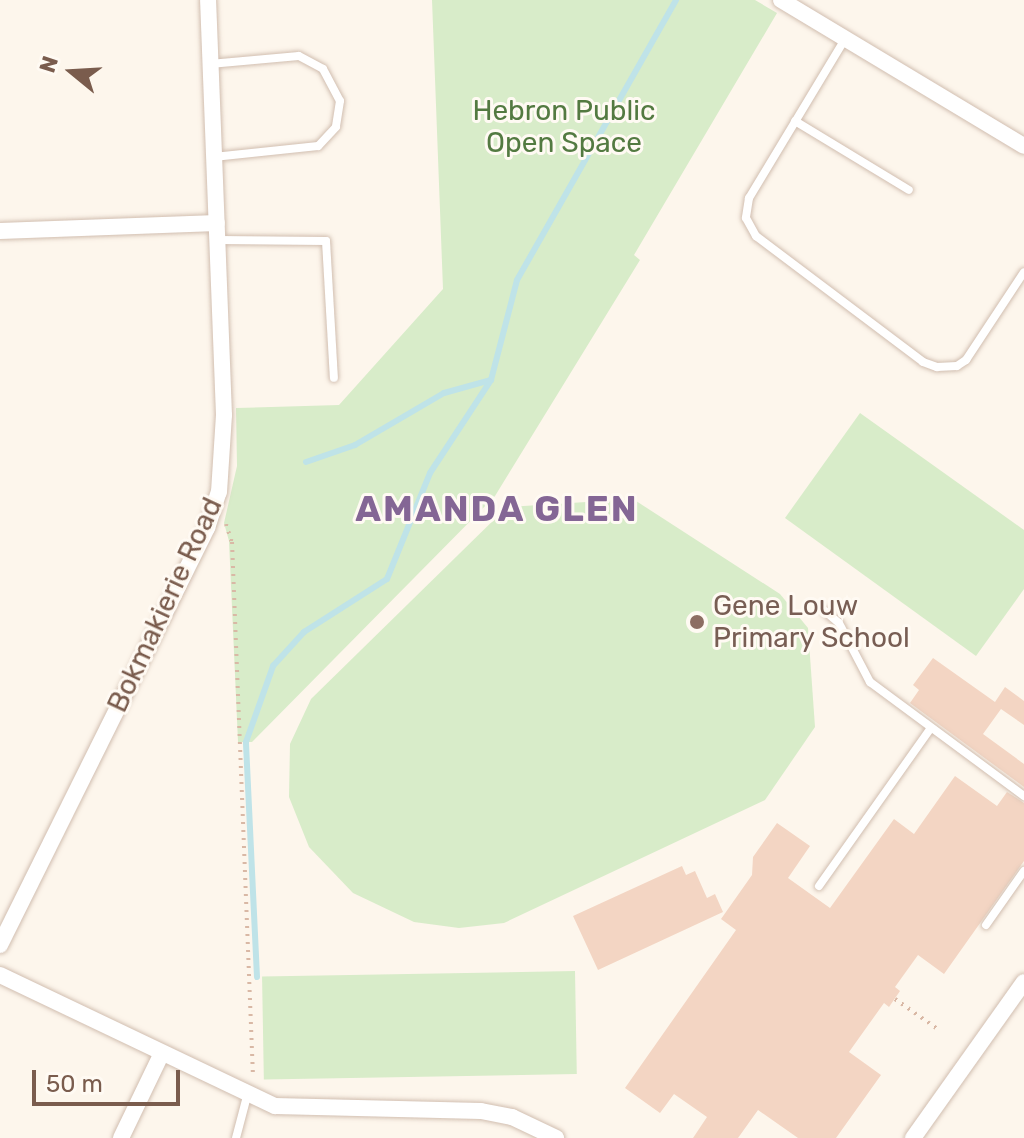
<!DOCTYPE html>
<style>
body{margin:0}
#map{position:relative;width:1024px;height:1138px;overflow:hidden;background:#fdf6ec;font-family:Rubik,sans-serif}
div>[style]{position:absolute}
.green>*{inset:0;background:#d8ecc9;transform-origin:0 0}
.stream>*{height:6px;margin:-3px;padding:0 3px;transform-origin:3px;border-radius:3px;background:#bfe3e8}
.building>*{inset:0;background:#f3d5c3}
.path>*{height:4px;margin-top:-2px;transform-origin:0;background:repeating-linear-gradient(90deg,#d9b8a5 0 2px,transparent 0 8px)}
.roads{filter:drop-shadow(0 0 2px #d1beb0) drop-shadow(0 0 2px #d1beb0)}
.lane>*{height:8px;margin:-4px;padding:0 4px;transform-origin:4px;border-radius:4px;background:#fff}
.street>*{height:16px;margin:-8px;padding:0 8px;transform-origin:8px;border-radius:8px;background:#fff}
.dots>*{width:22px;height:22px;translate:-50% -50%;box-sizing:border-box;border:4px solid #fffaf3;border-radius:50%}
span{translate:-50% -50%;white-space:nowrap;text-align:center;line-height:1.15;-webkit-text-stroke:6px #fffaf3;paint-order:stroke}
.park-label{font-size:28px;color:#537a41}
.street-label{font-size:28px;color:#7a5c4d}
.education-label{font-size:28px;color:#785e54}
.left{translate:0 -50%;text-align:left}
.district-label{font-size:36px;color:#846695;font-weight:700;letter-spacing:2px}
.north{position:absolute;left:32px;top:32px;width:80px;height:80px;-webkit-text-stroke:6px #fffaf3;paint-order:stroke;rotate:288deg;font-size:22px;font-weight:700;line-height:32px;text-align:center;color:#7a5c4d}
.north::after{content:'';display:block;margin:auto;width:28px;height:36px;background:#7a5c4d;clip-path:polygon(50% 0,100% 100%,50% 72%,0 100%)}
.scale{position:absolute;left:32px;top:1070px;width:148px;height:36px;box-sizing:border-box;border:4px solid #7a5c4d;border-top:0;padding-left:10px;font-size:24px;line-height:28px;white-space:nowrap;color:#7a5c4d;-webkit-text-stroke:6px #fffaf3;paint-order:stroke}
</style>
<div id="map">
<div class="green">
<i style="clip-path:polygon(432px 0,755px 0,777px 13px,634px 255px,640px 260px,495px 496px,252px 742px,238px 742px,229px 541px,224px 523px,237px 466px,236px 408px,339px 405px,443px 289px)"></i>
<i style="clip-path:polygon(860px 413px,1024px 530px,1024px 589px,976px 656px,785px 518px)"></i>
<i style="clip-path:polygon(633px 499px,780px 594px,808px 628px,815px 727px,765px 800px,504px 923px,459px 928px,414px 922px,353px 893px,309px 847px,289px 797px,290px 744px,311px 699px,507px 507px)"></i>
<i style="left:575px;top:971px;width:103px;height:313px;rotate:89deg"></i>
</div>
<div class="stream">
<i style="left:306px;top:462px;width:52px;rotate:-19.1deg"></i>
<i style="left:355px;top:445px;width:103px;rotate:-30.3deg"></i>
<i style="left:444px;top:393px;width:49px;rotate:-15.5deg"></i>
<i style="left:257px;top:977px;width:235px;rotate:-92.7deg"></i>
<i style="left:246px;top:742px;width:81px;rotate:-70.4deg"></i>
<i style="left:273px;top:666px;width:46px;rotate:-47.6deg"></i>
<i style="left:304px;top:632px;width:98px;rotate:-32.6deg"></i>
<i style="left:387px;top:579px;width:114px;rotate:-67.9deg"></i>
<i style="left:430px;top:473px;width:111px;rotate:-56.7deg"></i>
<i style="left:491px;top:380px;width:103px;rotate:-75.4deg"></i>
<i style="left:517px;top:280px;width:322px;rotate:-60.4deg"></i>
</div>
<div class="building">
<i style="clip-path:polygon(933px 658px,995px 702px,1005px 687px,1024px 701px,1024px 725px,1001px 709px,983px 734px,1024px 764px,1024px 787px,910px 703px,919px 690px,913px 685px)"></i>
<i style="clip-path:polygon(955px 776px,997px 806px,1007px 792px,1024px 803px,1024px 861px,944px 974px,918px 955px,895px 987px,900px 991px,889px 1007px,884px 1003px,849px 1052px,881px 1075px,836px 1138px,798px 1138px,758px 1110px,738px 1138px,693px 1138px,707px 1117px,674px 1094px,660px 1113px,625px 1088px,736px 930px,721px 919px,752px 875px,753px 857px,777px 823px,810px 846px,788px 878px,830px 908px,894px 819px,914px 834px)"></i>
<i style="clip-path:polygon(682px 866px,686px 875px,695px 871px,707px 898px,715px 894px,723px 912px,598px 970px,573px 916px)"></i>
</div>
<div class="path">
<i style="left:226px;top:524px;width:19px;rotate:72deg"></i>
<i style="left:232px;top:542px;width:535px;rotate:87.75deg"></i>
<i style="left:895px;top:999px;width:54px;rotate:35.2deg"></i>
</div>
<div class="roads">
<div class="lane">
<i style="left:845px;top:39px;width:186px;rotate:121.1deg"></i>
<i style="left:749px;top:198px;width:20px;rotate:99deg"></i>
<i style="left:746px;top:218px;width:21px;rotate:61deg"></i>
<i style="left:756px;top:236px;width:209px;rotate:37deg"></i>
<i style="left:923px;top:362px;width:15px;rotate:20deg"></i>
<i style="left:937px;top:367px;width:20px;rotate:-3deg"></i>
<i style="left:957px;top:366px;width:11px;rotate:-34deg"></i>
<i style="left:966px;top:360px;width:105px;rotate:-56.6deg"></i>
<i style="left:210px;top:64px;width:89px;rotate:-5.1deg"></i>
<i style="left:299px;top:56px;width:27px;rotate:28deg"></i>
<i style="left:323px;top:69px;width:36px;rotate:62deg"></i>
<i style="left:340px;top:101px;width:26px;rotate:99deg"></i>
<i style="left:336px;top:127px;width:26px;rotate:133deg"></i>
<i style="left:318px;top:146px;width:105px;rotate:174deg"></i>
<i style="left:795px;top:121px;width:133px;rotate:31.2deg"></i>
<i style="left:218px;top:240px;width:108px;rotate:0.5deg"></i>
<i style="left:326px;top:241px;width:137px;rotate:86.7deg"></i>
<i style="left:825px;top:611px;width:18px;rotate:41deg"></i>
<i style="left:839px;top:623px;width:67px;rotate:62.3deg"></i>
<i style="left:870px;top:682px;width:192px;rotate:36.5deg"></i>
<i style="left:819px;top:886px;width:192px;rotate:-54.7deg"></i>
<i style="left:986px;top:925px;width:66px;rotate:-54.9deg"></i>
<i style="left:236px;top:1138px;width:43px;rotate:-75.3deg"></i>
</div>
<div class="street">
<i style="left:781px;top:0;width:283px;rotate:31deg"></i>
<i style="left:0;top:231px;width:217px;rotate:-2.1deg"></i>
<i style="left:0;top:945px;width:466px;rotate:-63.6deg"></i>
<i style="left:207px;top:528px;width:38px;rotate:-72deg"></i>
<i style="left:219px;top:492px;width:77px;rotate:-86.3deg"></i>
<i style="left:224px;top:415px;width:415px;rotate:-92.2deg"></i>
<i style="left:0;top:975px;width:305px;rotate:25.5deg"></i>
<i style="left:275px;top:1106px;width:206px;rotate:1.4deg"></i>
<i style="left:481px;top:1111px;width:32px;rotate:11deg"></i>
<i style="left:512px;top:1117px;width:49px;rotate:25.5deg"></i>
<i style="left:121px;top:1138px;width:92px;rotate:-64.3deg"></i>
<i style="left:913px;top:1138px;width:191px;rotate:-54.6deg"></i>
</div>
</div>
<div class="dots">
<i style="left:697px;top:622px;background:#8d6e63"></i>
</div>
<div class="park-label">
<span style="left:564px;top:127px">Hebron Public<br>Open Space</span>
</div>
<div class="street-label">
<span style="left:165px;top:605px;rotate:-65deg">Bokmakierie Road</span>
</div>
<div class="education-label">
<span class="left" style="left:713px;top:622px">Gene Louw<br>Primary School</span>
</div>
<div class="district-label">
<span style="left:497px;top:509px">AMANDA GLEN</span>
</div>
<div class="north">N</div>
<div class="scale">50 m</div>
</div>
